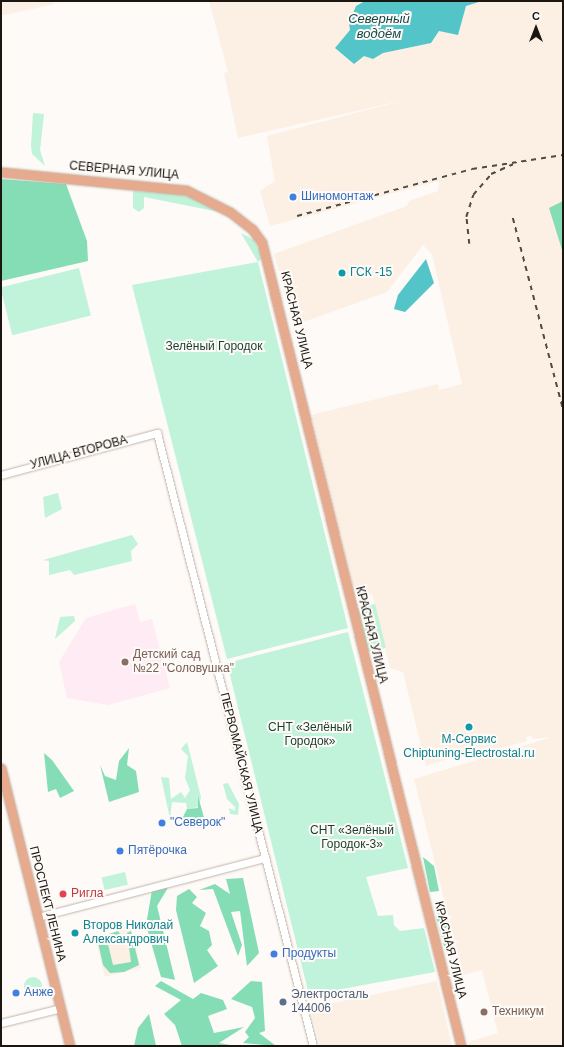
<!DOCTYPE html>
<meta charset="utf-8">
<style>
body{margin:0}
#map{position:relative;width:564px;height:1047px;overflow:hidden;background:#fdfaf7;font-family:Arial,sans-serif}
div>[style]{position:absolute}
.built>*{inset:0;background:#fcefe3;transform-origin:0 0}
.education>*{inset:0;background:#feebf4}
.green>*{inset:0;background:#c0f3da;transform-origin:0 0}
.round{border-radius:50%}
.forest>*{inset:0;background:#85ddb5}
.water>*{inset:0;background:#53c5c8}
.roads{filter:drop-shadow(0 0 1px #c2b4a6) drop-shadow(0 0 1px #c2b4a6)}
.minor>*{height:7px;margin:-3.5px;padding:0 3.5px;transform-origin:3.5px;border-radius:3.5px;background:#fff}
.major>*{height:9px;margin:-4.5px;padding:0 4.5px;transform-origin:4.5px;border-radius:4.5px;background:#e6aa8e}
.rail>*{height:1.5px;margin-top:-0.75px;transform-origin:0;background:repeating-linear-gradient(90deg,#4e4a44 0 5px,transparent 0 10px)}
.dots>*{width:11px;height:11px;translate:-50% -50%;box-sizing:border-box;border:2px solid #fdfaf7;border-radius:50%}
span{translate:-50% -50%;white-space:nowrap;text-align:center;line-height:1.15;-webkit-text-stroke:4px #fdfaf7;paint-order:stroke}
.street-label{font-size:12px;color:#1b1610}
.shop-label{font-size:12px;color:#366cbe}
.left{translate:0 -50%;text-align:left}
.culture-label{font-size:12px;color:#0d838f}
.park-label{font-size:12px;color:#173e2e}
.education-label{font-size:12px;color:#785e54}
.health-label{font-size:12px;color:#be3a42}
.service-label{font-size:12px;color:#4e5e75}
.water-label{font-size:13px;color:#154849;font-style:italic}
.frame{position:absolute;inset:0;border:2px solid #1b1610;pointer-events:none}
.north{position:absolute;left:516px;top:8px;width:40px;height:40px;-webkit-text-stroke:3px #fdfaf7;paint-order:stroke;rotate:0deg;font-size:11px;font-weight:700;line-height:16px;text-align:center;color:#1b1610}
.north::after{content:'';display:block;margin:auto;width:14px;height:18px;background:#1b1610;clip-path:polygon(50% 0,100% 100%,50% 72%,0 100%)}
</style>
<div id="map">
<div class="built">
<i style="clip-path:polygon(1px 1px,53px 1px,54px 4px,5px 15px,1px 14px)"></i>
<i style="clip-path:polygon(209px 1px,563px 1px,563px 1046px,469px 1046px,468px 1042px,498px 1033px,482px 970px,463px 975px,414px 779px,552px 737px,533px 739px,531px 735px,526px 737px,527px 741px,490px 751px,489px 747px,477px 750px,426px 766px,403px 672px,390px 668px,372px 594px,354px 596px,311px 415px,438px 384px,439px 390px,462px 384px,432px 254px,423px 245px,387px 292px,295px 325px,274px 254px,407px 206px,409px 201px,438px 191px,439px 181px,270px 226px,260px 191px,275px 181px,267px 136px,409px 99px,238px 138px,224px 73px,228px 72px)"></i>
<i style="left:131px;top:928px;width:41px;height:37px;rotate:76deg"></i>
<i style="clip-path:polygon(437px 981px,452px 1046px,320px 1046px,310px 1008px)"></i>
</div>
<div class="education">
<i style="clip-path:polygon(135px 604px,140px 622px,152px 619px,170px 688px,108px 705px,67px 698px,59px 662px,86px 618px)"></i>
</div>
<div class="green">
<i style="clip-path:polygon(33px 113px,44px 114px,40px 150px,45px 166px,32px 154px,31px 146px)"></i>
<i style="clip-path:polygon(133px 191px,179px 194px,208px 203px,219px 212px,144px 197px,144px 208px,139px 212px,133px 208px)"></i>
<i style="clip-path:polygon(241px 233px,254px 240px,263px 257px,258px 262px,348px 628px,227px 659px,132px 285px,258px 262px)"></i>
<i style="left:79px;top:268px;width:49px;height:81px;rotate:76deg"></i>
<i style="clip-path:polygon(58px 493px,62px 509px,45px 518px,43px 497px)"></i>
<i style="clip-path:polygon(132px 535px,138px 544px,131px 551px,132px 561px,74px 575px,70px 570px,49px 575px,49px 561px,43px 560px)"></i>
<i style="left:375px;top:604px;width:45px;height:19px;rotate:76deg"></i>
<i style="clip-path:polygon(74px 616px,75px 621px,55px 639px,60px 617px)"></i>
<i style="clip-path:polygon(348px 632px,408px 868px,366px 877px,378px 916px,393px 915px,394px 925px,400px 931px,424px 928px,435px 972px,309px 995px,227px 663px)"></i>
<i style="clip-path:polygon(187px 742px,201px 797px,199px 807px,187px 809px,186px 803px,172px 802px,170px 819px,161px 777px,169px 778px,171px 799px,181px 792px,185px 798px,190px 790px,185px 778px,188px 756px,181px 749px)"></i>
<i style="clip-path:polygon(228px 783px,239px 804px,238px 815px,230px 814px,229px 808px,235px 811px,235px 807px,227px 799px,223px 784px)"></i>
<i style="left:125px;top:872px;width:13px;height:24px;rotate:77deg"></i>
<i class="round" style="left:24px;top:977px;width:18px;height:18px"></i>
</div>
<div class="forest">
<i style="clip-path:polygon(1px 179px,66px 184px,87px 241px,88px 261px,1px 281px)"></i>
<i style="clip-path:polygon(563px 201px,563px 253px,549px 208px)"></i>
<i style="clip-path:polygon(129px 748px,127px 765px,136px 771px,139px 792px,109px 802px,100px 765px,105px 776px,116px 780px,119px 761px)"></i>
<i style="clip-path:polygon(44px 753px,52px 760px,74px 791px,60px 798px,56px 789px,48px 792px)"></i>
<i style="clip-path:polygon(198px 796px,205px 821px,198px 828px,183px 817px,187px 809px,198px 808px)"></i>
<i style="clip-path:polygon(423px 857px,434px 866px,439px 891px,430px 892px)"></i>
<i style="clip-path:polygon(243px 878px,259px 953px,247px 966px,240px 911px,231px 912px,242px 945px,238px 956px,213px 889px,199px 890px,215px 884px,230px 894px,226px 879px)"></i>
<i style="clip-path:polygon(169px 886px,157px 906px,175px 980px,161px 977px,146px 925px,152px 890px)"></i>
<i style="clip-path:polygon(189px 889px,197px 897px,192px 903px,206px 913px,200px 926px,209px 931px,212px 945px,207px 950px,218px 966px,194px 983px,176px 910px,177px 896px)"></i>
<i style="clip-path:polygon(441px 909px,446px 917px,451px 948px,444px 946px,436px 916px)"></i>
<i style="clip-path:polygon(118px 931px,122px 937px,107px 940px,113px 965px,131px 962px,127px 933px,131px 931px,139px 965px,124px 972px,110px 973px,103px 965px,97px 938px)"></i>
<i style="clip-path:polygon(161px 981px,193px 999px,201px 993px,223px 1000px,227px 1009px,208px 1016px,214px 1033px,244px 1027px,219px 1043px,236px 1046px,182px 1046px,175px 1025px,164px 1014px,181px 1000px,155px 986px)"></i>
<i style="clip-path:polygon(251px 981px,262px 982px,265px 1031px,259px 1033px,276px 1046px,243px 1043px,249px 1037px,245px 1032px,255px 1018px,252px 1007px,231px 999px)"></i>
<i style="clip-path:polygon(149px 1014px,156px 1046px,134px 1046px,138px 1028px)"></i>
</div>
<div class="water">
<i style="clip-path:polygon(365px 1px,482px 1px,466px 6px,458px 35px,439px 31px,431px 43px,383px 53px,373px 59px,364px 56px,354px 64px,335px 48px,350px 30px,349px 23px,356px 6px)"></i>
<i style="clip-path:polygon(426px 259px,434px 283px,405px 312px,394px 309px,398px 295px)"></i>
</div>
<div class="roads">
<div class="minor">
<i style="left:1px;top:475px;width:162px;rotate:-15.1deg"></i>
<i style="left:157px;top:433px;width:633px;rotate:75.72deg"></i>
<i style="left:38px;top:917px;width:235px;rotate:-14.6deg"></i>
<i style="left:1px;top:1023px;width:62px;rotate:-14deg"></i>
</div>
<div class="major">
<i style="left:1px;top:172px;width:186px;rotate:5.6deg"></i>
<i style="left:186px;top:190px;width:49px;rotate:26.6deg"></i>
<i style="left:230px;top:212px;width:28px;rotate:38deg"></i>
<i style="left:252px;top:229px;width:17px;rotate:54deg"></i>
<i style="left:262px;top:243px;width:827px;rotate:76.08deg"></i>
<i style="left:1px;top:768px;width:286px;rotate:76.1deg"></i>
</div>
</div>
<div class="rail">
<i style="left:297px;top:216px;width:181px;rotate:-15deg"></i>
<i style="left:472px;top:169px;width:92px;rotate:-8.7deg"></i>
<i style="left:513px;top:218px;width:196px;rotate:75.3deg"></i>
<i style="left:469px;top:244px;width:27px;rotate:-96deg"></i>
<i style="left:466px;top:217px;width:23px;rotate:-72deg"></i>
<i style="left:473px;top:195px;width:28px;rotate:-49deg"></i>
<i style="left:491px;top:174px;width:24px;rotate:-24deg"></i>
</div>
<div class="dots">
<i style="left:293px;top:197px;background:#3f7fe0"></i>
<i style="left:342px;top:273px;background:#0f9aa8"></i>
<i style="left:125px;top:662px;background:#8d6e63"></i>
<i style="left:469px;top:727px;background:#0f9aa8"></i>
<i style="left:162px;top:823px;background:#3f7fe0"></i>
<i style="left:120px;top:851px;background:#3f7fe0"></i>
<i style="left:63px;top:894px;background:#e0444e"></i>
<i style="left:75px;top:933px;background:#0f9aa8"></i>
<i style="left:274px;top:954px;background:#3f7fe0"></i>
<i style="left:16px;top:993px;background:#3f7fe0"></i>
<i style="left:283px;top:1002px;background:#5c6f8a"></i>
<i style="left:484px;top:1012px;background:#8d6e63"></i>
</div>
<div class="street-label">
<span style="left:124px;top:171px;rotate:5deg">СЕВЕРНАЯ УЛИЦА</span>
<span style="left:296px;top:320px;rotate:76deg">КРАСНАЯ УЛИЦА</span>
<span style="left:79px;top:453px;rotate:-15deg">УЛИЦА ВТОРОВА</span>
<span style="left:371px;top:635px;rotate:76deg">КРАСНАЯ УЛИЦА</span>
<span style="left:241px;top:763px;rotate:76deg">ПЕРВОМАЙСКАЯ УЛИЦА</span>
<span style="left:47px;top:904px;rotate:76deg">ПРОСПЕКТ ЛЕНИНА</span>
<span style="left:450px;top:950px;rotate:76deg">КРАСНАЯ УЛИЦА</span>
</div>
<div class="shop-label">
<span class="left" style="left:301px;top:197px">Шиномонтаж</span>
<span class="left" style="left:170px;top:823px">"Северок"</span>
<span class="left" style="left:128px;top:851px">Пятёрочка</span>
<span class="left" style="left:282px;top:954px">Продукты</span>
<span class="left" style="left:24px;top:993px">Анже</span>
</div>
<div class="culture-label">
<span class="left" style="left:350px;top:273px">ГСК -15</span>
<span style="left:469px;top:747px">M-Сервис<br>Chiptuning-Electrostal.ru</span>
<span class="left" style="left:83px;top:933px">Второв Николай<br>Александрович</span>
</div>
<div class="park-label">
<span style="left:214px;top:347px">Зелёный Городок</span>
<span style="left:310px;top:735px">СНТ «Зелёный<br>Городок»</span>
<span style="left:352px;top:838px">СНТ «Зелёный<br>Городок-3»</span>
</div>
<div class="education-label">
<span class="left" style="left:133px;top:662px">Детский сад<br>№22 "Соловушка"</span>
<span class="left" style="left:492px;top:1012px">Техникум</span>
</div>
<div class="health-label">
<span class="left" style="left:71px;top:894px">Ригла</span>
</div>
<div class="service-label">
<span class="left" style="left:291px;top:1002px">Электросталь<br>144006</span>
</div>
<div class="water-label">
<span style="left:379px;top:27px">Северный<br>водоём</span>
</div>
<div class="frame"></div>
<div class="north">С</div>
</div>
